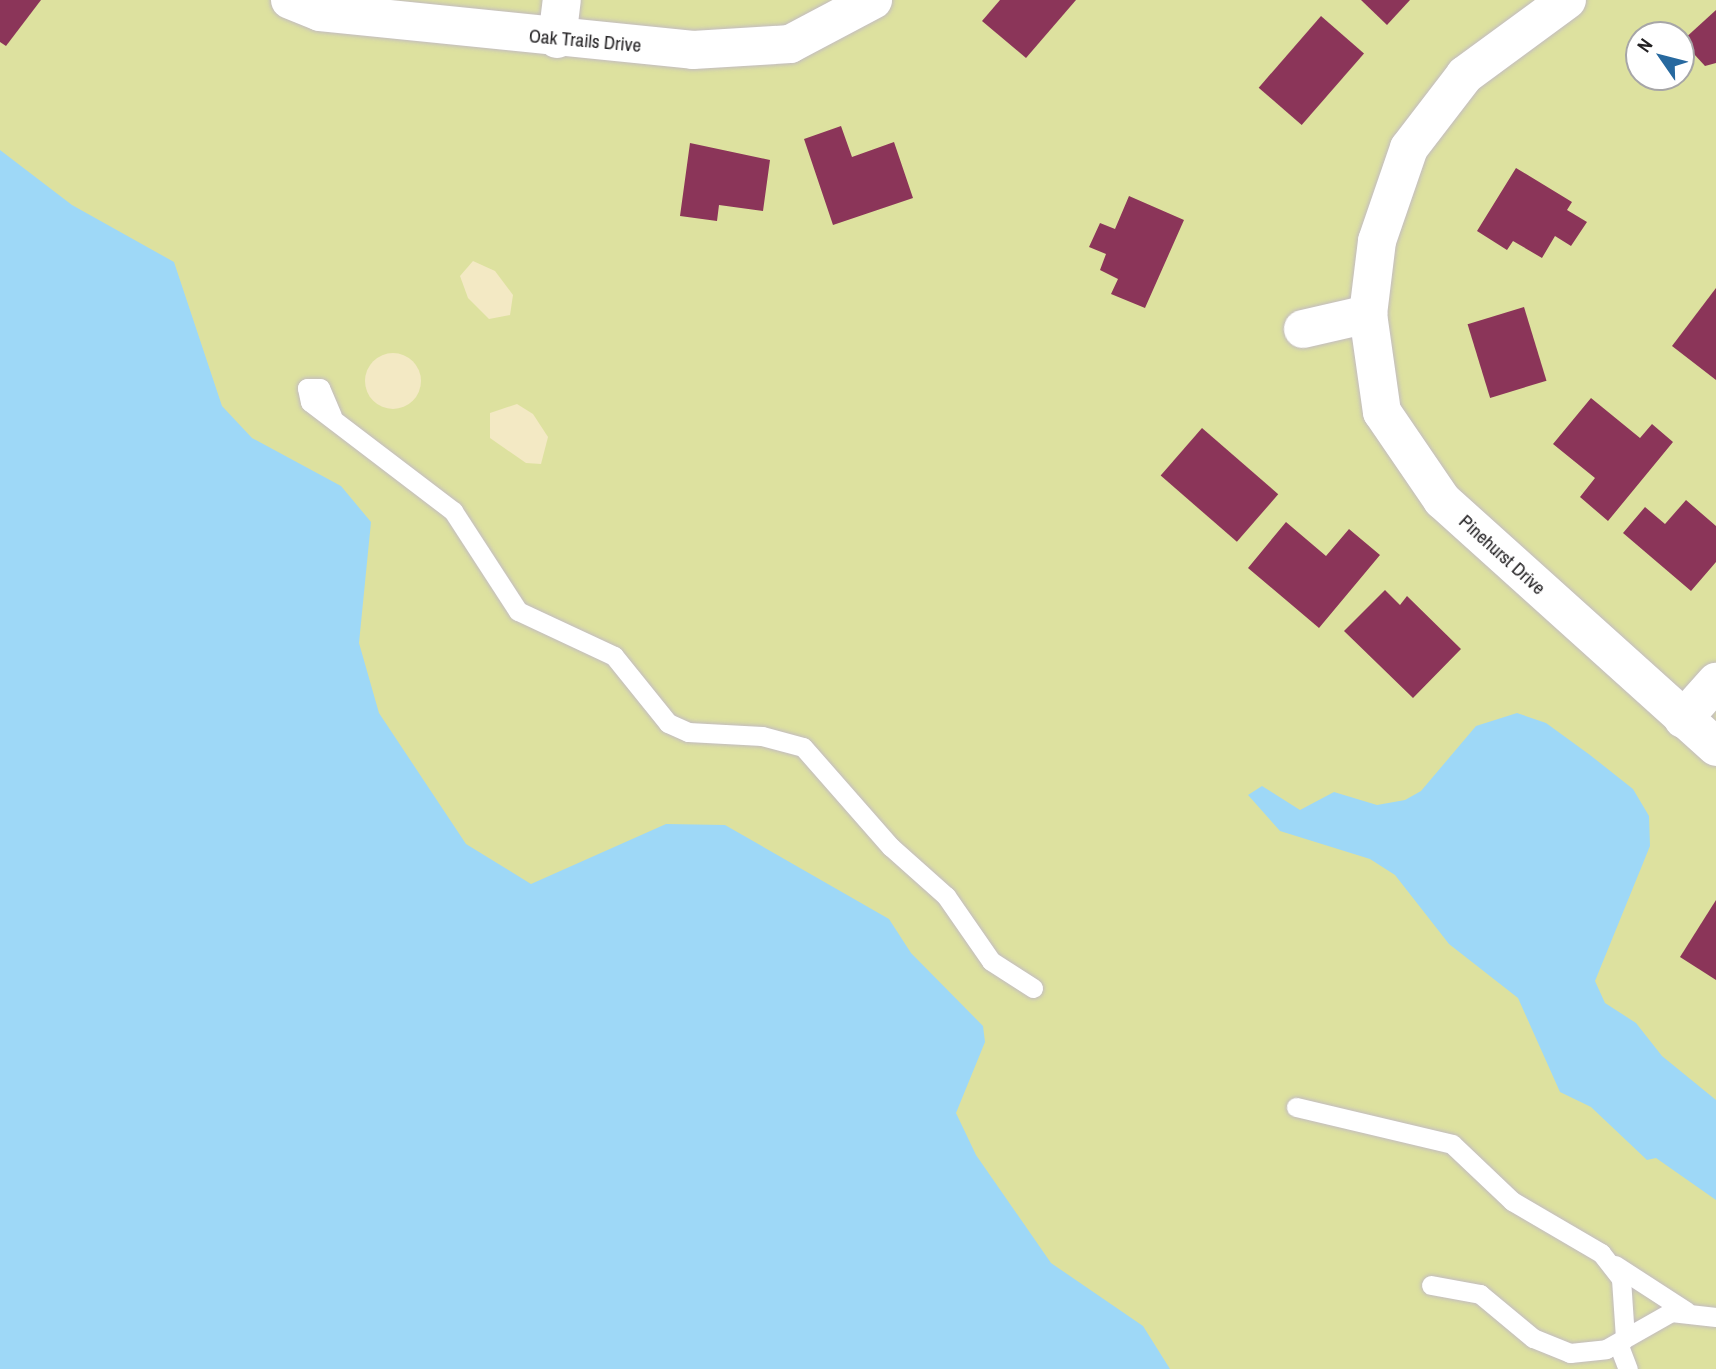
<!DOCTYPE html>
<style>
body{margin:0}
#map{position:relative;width:1716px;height:1369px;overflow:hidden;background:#f7f0f7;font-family:"Archivo Narrow",sans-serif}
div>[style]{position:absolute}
.green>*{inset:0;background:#dde19f}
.sand>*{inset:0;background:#f3e9c4}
.round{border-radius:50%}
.water>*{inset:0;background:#9ed8f7}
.building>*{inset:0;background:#8b3559;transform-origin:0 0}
.roads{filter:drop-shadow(0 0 2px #c2bbc1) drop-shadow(0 0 2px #c2bbc1)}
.lane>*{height:19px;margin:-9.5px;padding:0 9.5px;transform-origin:9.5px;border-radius:9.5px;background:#fff}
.street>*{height:38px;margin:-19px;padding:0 19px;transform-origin:19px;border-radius:19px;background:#fff}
span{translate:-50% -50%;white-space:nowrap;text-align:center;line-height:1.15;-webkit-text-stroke:7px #fff;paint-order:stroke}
.street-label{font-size:19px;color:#232123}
.north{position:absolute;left:1625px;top:21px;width:70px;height:70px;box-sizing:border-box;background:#fff;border:2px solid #a7a6a7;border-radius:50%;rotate:305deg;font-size:19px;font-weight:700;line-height:28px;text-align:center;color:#232123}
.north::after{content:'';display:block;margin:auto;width:24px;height:32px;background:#27699f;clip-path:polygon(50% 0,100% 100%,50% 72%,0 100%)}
</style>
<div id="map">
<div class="green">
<i style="clip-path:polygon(evenodd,0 0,1716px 0,1716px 1369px,0 1369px,0 0,1639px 35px,1681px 35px,1681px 77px,1639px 77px,1639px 35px)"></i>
</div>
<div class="sand">
<i style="clip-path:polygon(473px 261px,495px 271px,513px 295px,510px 315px,489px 319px,468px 298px,460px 276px)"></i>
<i class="round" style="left:365px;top:353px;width:56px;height:56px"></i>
<i style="clip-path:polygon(517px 404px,533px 414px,548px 437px,541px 464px,526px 463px,490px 438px,490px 413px)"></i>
</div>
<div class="water">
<i style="clip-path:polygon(0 150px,72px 205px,174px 262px,222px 406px,252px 438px,341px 486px,371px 522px,359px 643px,379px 713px,466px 844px,531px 884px,666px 824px,725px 825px,889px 919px,911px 953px,983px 1026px,985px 1042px,956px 1113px,976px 1155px,1051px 1263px,1143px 1326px,1170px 1369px,0 1369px)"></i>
<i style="clip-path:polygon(1517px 713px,1546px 723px,1590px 755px,1633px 789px,1649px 816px,1650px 846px,1595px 981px,1605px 1003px,1636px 1023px,1662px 1056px,1716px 1100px,1716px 1200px,1656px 1158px,1647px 1160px,1591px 1107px,1560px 1092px,1518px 998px,1449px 944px,1395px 875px,1370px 859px,1280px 831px,1248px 795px,1262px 786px,1300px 810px,1334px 792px,1377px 805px,1405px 800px,1421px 791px,1476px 726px)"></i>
</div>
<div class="building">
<i style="clip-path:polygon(0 0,41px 0,6px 46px,0 42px)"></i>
<i style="clip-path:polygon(1000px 0,1076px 0,1026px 58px,982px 21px)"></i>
<i style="clip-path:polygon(1361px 0,1410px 0,1387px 25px)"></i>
<i style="clip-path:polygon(1716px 10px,1716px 63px,1705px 66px,1682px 41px)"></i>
<i style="left:1321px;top:16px;width:57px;height:95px;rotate:41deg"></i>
<i style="clip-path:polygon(841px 126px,852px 157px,894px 142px,913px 198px,833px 225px,804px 139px)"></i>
<i style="clip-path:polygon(690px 143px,770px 160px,763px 211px,719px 205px,717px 221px,680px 216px)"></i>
<i style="clip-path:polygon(1516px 168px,1572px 202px,1567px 210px,1587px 222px,1571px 246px,1555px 236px,1542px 258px,1513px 241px,1507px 250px,1477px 231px)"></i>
<i style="clip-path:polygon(1129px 196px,1184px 220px,1145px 308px,1111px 294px,1118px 279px,1100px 270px,1106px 254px,1089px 247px,1100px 223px,1115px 229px)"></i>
<i style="clip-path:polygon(1716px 288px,1716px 380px,1672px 346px)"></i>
<i style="left:1524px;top:307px;width:77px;height:59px;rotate:73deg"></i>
<i style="clip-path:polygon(1591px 398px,1640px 438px,1652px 424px,1673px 442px,1608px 521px,1580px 497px,1595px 478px,1553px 444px)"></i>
<i style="left:1202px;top:428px;width:101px;height:63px;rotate:41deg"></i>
<i style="clip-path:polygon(1686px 500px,1716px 526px,1716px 562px,1691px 591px,1623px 533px,1645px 507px,1665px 524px)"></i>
<i style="clip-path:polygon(1286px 522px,1326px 556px,1349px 529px,1380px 555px,1319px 628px,1248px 568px)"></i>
<i style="clip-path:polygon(1385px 590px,1400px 605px,1407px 596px,1461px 649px,1413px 698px,1344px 631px)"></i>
<i style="clip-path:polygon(1716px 900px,1716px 980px,1680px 957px)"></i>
</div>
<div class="roads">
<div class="lane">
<i style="left:332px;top:416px;width:30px;rotate:-113deg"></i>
<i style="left:320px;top:388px;width:13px;rotate:180deg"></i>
<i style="left:307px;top:388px;width:14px;rotate:78deg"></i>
<i style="left:310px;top:402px;width:180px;rotate:37.3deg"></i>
<i style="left:453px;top:511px;width:119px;rotate:57deg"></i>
<i style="left:518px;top:611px;width:106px;rotate:25.1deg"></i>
<i style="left:614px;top:656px;width:86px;rotate:51.1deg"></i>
<i style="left:668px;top:723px;width:22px;rotate:24deg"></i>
<i style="left:688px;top:732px;width:74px;rotate:3.1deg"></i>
<i style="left:762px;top:736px;width:42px;rotate:15deg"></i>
<i style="left:803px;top:747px;width:133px;rotate:48.7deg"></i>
<i style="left:891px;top:847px;width:74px;rotate:41.7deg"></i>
<i style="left:946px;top:896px;width:79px;rotate:55.3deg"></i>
<i style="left:991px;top:961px;width:50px;rotate:32.7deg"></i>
<i style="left:1296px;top:1107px;width:160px;rotate:13.3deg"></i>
<i style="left:1452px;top:1144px;width:83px;rotate:43.5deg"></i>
<i style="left:1512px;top:1201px;width:103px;rotate:30.3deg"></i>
<i style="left:1601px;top:1253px;width:33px;rotate:52deg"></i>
<i style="left:1621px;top:1279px;width:58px;rotate:86.1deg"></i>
<i style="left:1625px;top:1337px;width:11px;rotate:124deg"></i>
<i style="left:1619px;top:1346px;width:25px;rotate:69deg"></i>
<i style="left:1615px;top:1265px;width:85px;rotate:32.9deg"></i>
<i style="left:1431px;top:1285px;width:50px;rotate:10.4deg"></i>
<i style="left:1480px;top:1294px;width:69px;rotate:39.7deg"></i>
<i style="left:1533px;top:1338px;width:40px;rotate:22deg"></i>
<i style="left:1570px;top:1353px;width:36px;rotate:-6deg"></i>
<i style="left:1606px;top:1349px;width:75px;rotate:-29.6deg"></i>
<i style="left:1671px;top:1312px;width:45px;rotate:6.3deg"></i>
</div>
<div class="street">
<i style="left:290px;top:0;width:32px;rotate:22deg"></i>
<i style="left:320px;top:12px;width:375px;rotate:5.8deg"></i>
<i style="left:693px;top:50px;width:97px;rotate:-3.5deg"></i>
<i style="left:790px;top:44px;width:94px;rotate:-27.9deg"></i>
<i style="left:1567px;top:0;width:127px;rotate:143.7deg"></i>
<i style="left:1465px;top:75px;width:92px;rotate:127.5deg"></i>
<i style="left:1409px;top:148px;width:98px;rotate:109deg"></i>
<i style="left:1377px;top:241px;width:74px;rotate:97deg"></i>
<i style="left:1368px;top:314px;width:99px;rotate:81.9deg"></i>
<i style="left:1382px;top:412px;width:107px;rotate:55.7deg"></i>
<i style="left:1442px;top:500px;width:369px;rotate:42deg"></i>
<i style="left:557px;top:39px;width:39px;rotate:-83deg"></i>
<i style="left:1303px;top:329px;width:67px;rotate:-13deg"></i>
<i style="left:1683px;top:719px;width:50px;rotate:-48.3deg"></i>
</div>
</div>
<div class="street-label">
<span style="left:585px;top:41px;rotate:5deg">Oak Trails Drive</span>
<span style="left:1502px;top:555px;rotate:42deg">Pinehurst Drive</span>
</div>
<div class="north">N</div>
</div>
